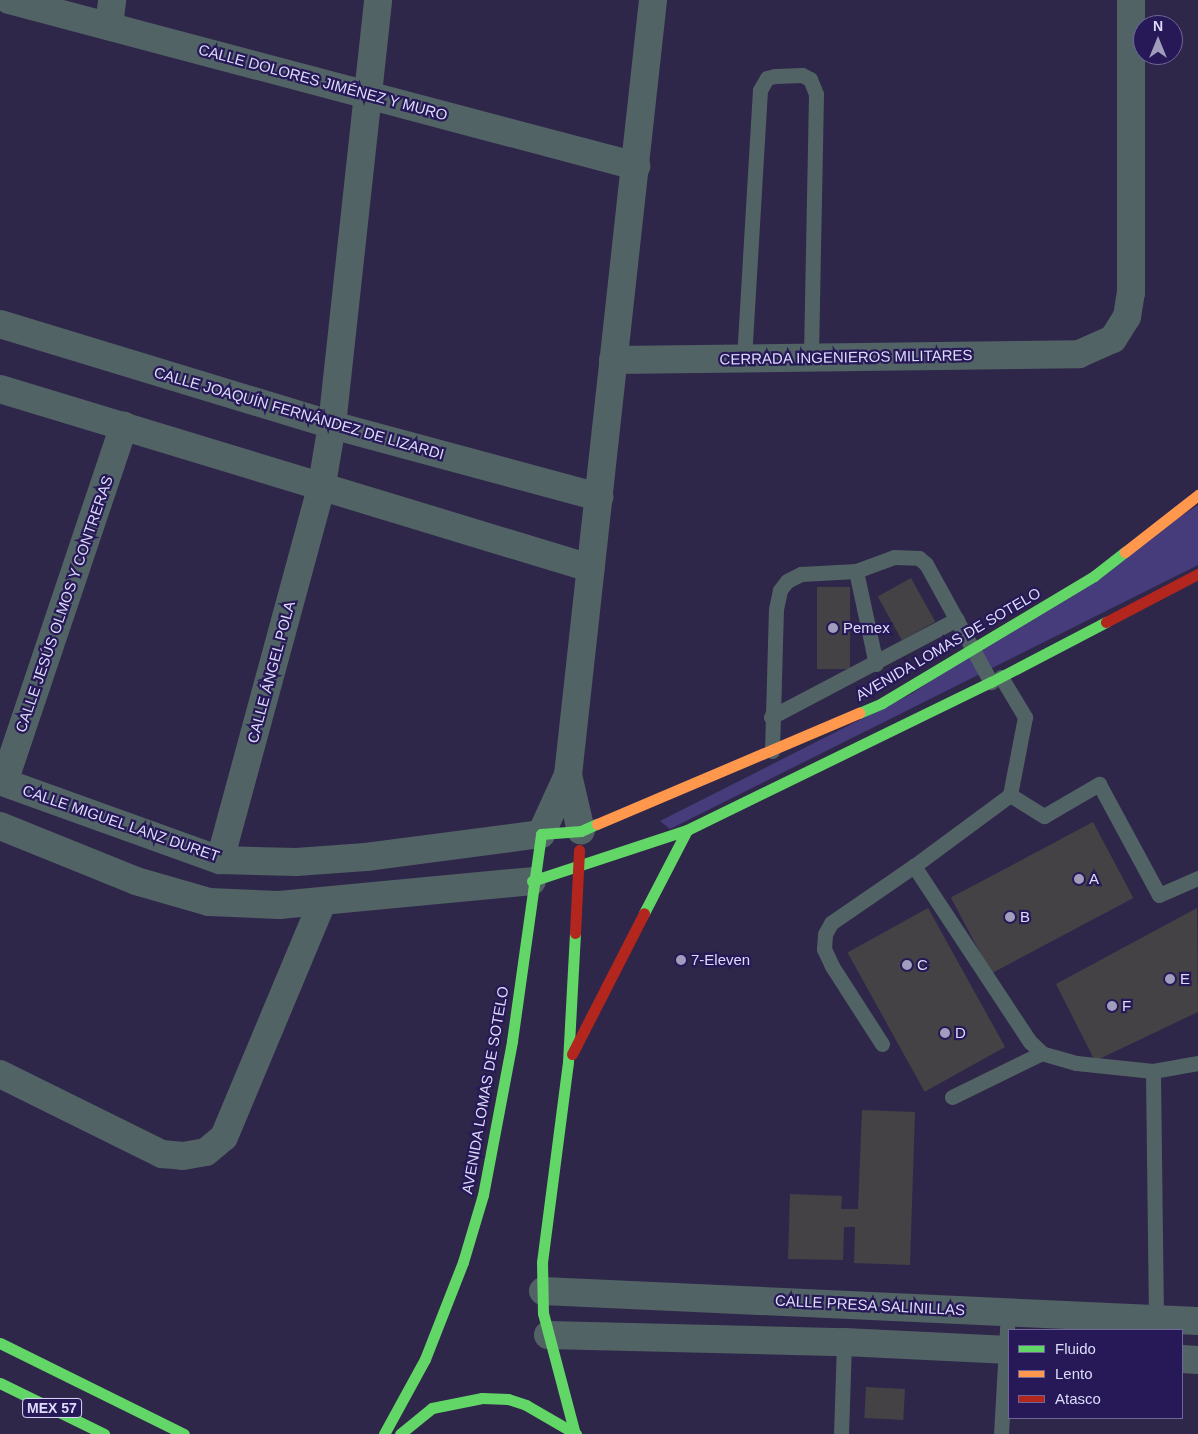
<!DOCTYPE html>
<meta charset="utf-8">
<style>
body{margin:0}
#map{position:relative;width:1198px;height:1434px;overflow:hidden;background:#2f2749;font-family:Arial,sans-serif}
div>[style]{position:absolute}
.green>*{inset:0;background:#463c7c}
.building>*{inset:0;background:#454246;transform-origin:0 0}
.lane>*{height:15px;margin:-7.5px;padding:0 7.5px;transform-origin:7.5px;border-radius:7.5px;background:#526366}
.street>*{height:28px;margin:-14px;padding:0 14px;transform-origin:14px;border-radius:14px;background:#526366}
.fast>*{height:11px;margin:-5.5px;padding:0 5.5px;transform-origin:5.5px;border-radius:5.5px;background:#63d668}
.slow>*{height:11px;margin:-5.5px;padding:0 5.5px;transform-origin:5.5px;border-radius:5.5px;background:#ff974d}
.jam>*{height:11px;margin:-5.5px;padding:0 5.5px;transform-origin:5.5px;border-radius:5.5px;background:#b3261e}
.dots>*{width:14px;height:14px;translate:-50% -50%;box-sizing:border-box;border:2px solid #271957;border-radius:50%}
span{translate:-50% -50%;white-space:nowrap;text-align:center;line-height:1.15;-webkit-text-stroke:4.5px #271957;paint-order:stroke}
.shield-label span{padding:1px 4px;background:#271957;border:1px solid;border-radius:4px;-webkit-text-stroke-width:0}
.shield-label{font-size:14px;color:#dddcfb;font-weight:700}
.street-label{font-size:15px;color:#dddcfb}
.poi-label{font-size:15px;color:#dddcfb}
.left{translate:0 -50%;text-align:left}
.legend{position:absolute;left:1008px;top:1329px;width:175px;height:90px;box-sizing:border-box;background:#271957;border:1px solid #706799;margin:0;padding:6px 9px;list-style:none;font-size:15px;color:#dddcfb}
.legend li{display:flex;align-items:center;gap:10px;height:25px}
.legend b{width:25px;border:1px solid #706799}
.north{position:absolute;left:1133px;top:15px;width:50px;height:50px;box-sizing:border-box;background:#271957;border:1px solid #706799;border-radius:50%;rotate:0deg;font-size:14px;font-weight:700;line-height:20px;text-align:center;color:#dddcfb}
.north::after{content:'';display:block;margin:auto;width:18px;height:22px;background:#a09dbd;clip-path:polygon(50% 0,100% 100%,50% 72%,0 100%)}
</style>
<div id="map">
<div class="green">
<i style="clip-path:polygon(1198px 505px,1198px 565px,670px 829px,660px 821px,911px 694px)"></i>
</div>
<div class="building">
<i style="left:911px;top:578px;width:50px;height:38px;rotate:61deg"></i>
<i style="left:817px;top:587px;width:33px;height:82px"></i>
<i style="left:1093px;top:822px;width:86px;height:161px;rotate:62deg"></i>
<i style="left:928px;top:908px;width:159px;height:92px;rotate:61deg"></i>
<i style="clip-path:polygon(1197px 908px,1198px 1012px,1095px 1061px,1056px 984px)"></i>
<i style="clip-path:polygon(862px 1110px,915px 1112px,910px 1265px,854px 1263px,855px 1227px,844px 1227px,843px 1260px,788px 1259px,790px 1194px,842px 1196px,841px 1209px,858px 1209px)"></i>
<i style="left:866px;top:1387px;width:39px;height:31px;rotate:3deg"></i>
</div>
<div class="lane">
<i style="left:744px;top:359px;width:269px;rotate:-86.6deg"></i>
<i style="left:760px;top:90px;width:14px;rotate:-60deg"></i>
<i style="left:767px;top:78px;width:8px;rotate:-14deg"></i>
<i style="left:775px;top:76px;width:27px;rotate:-2deg"></i>
<i style="left:802px;top:75px;width:9px;rotate:27deg"></i>
<i style="left:810px;top:79px;width:16px;rotate:68deg"></i>
<i style="left:816px;top:94px;width:263px;rotate:91.1deg"></i>
<i style="left:856px;top:571px;width:95px;rotate:77.9deg"></i>
<i style="left:1001px;top:677px;width:47px;rotate:59deg"></i>
<i style="left:1025px;top:717px;width:79px;rotate:100.9deg"></i>
<i style="left:771px;top:717px;width:210px;rotate:-27.8deg"></i>
<i style="left:772px;top:751px;width:142px;rotate:-88.4deg"></i>
<i style="left:776px;top:609px;width:19px;rotate:-78deg"></i>
<i style="left:780px;top:590px;width:11px;rotate:-52deg"></i>
<i style="left:787px;top:581px;width:16px;rotate:-27deg"></i>
<i style="left:801px;top:574px;width:55px;rotate:-3.1deg"></i>
<i style="left:856px;top:571px;width:40px;rotate:-20.2deg"></i>
<i style="left:894px;top:557px;width:25px;rotate:2deg"></i>
<i style="left:919px;top:558px;width:9px;rotate:41deg"></i>
<i style="left:926px;top:564px;width:135px;rotate:61.2deg"></i>
<i style="left:882px;top:1044px;width:93px;rotate:-122.7deg"></i>
<i style="left:832px;top:966px;width:19px;rotate:-115deg"></i>
<i style="left:824px;top:949px;width:15px;rotate:-86deg"></i>
<i style="left:825px;top:934px;width:13px;rotate:-61deg"></i>
<i style="left:831px;top:923px;width:101px;rotate:-34.5deg"></i>
<i style="left:1153px;top:1071px;width:77px;rotate:-174.1deg"></i>
<i style="left:1076px;top:1063px;width:35px;rotate:-164deg"></i>
<i style="left:1042px;top:1053px;width:16px;rotate:-137deg"></i>
<i style="left:1030px;top:1042px;width:211px;rotate:-123.4deg"></i>
<i style="left:914px;top:866px;width:119px;rotate:-36.5deg"></i>
<i style="left:1010px;top:795px;width:40px;rotate:32deg"></i>
<i style="left:1044px;top:816px;width:64px;rotate:-30.2deg"></i>
<i style="left:1099px;top:784px;width:126px;rotate:61.6deg"></i>
<i style="left:1159px;top:895px;width:43px;rotate:-23.6deg"></i>
<i style="left:952px;top:1097px;width:100px;rotate:-26.1deg"></i>
<i style="left:1156px;top:1319px;width:248px;rotate:-90.7deg"></i>
<i style="left:1153px;top:1071px;width:46px;rotate:-10.1deg"></i>
<i style="left:841px;top:1434px;width:92px;rotate:-88.1deg"></i>
<i style="left:1001px;top:1434px;width:123px;rotate:-86.7deg"></i>
</div>
<div class="street">
<i style="left:9px;top:0;width:649px;rotate:14.83deg"></i>
<i style="left:109px;top:26px;width:26px;rotate:-83deg"></i>
<i style="left:0;top:324px;width:347px;rotate:16.9deg"></i>
<i style="left:332px;top:425px;width:277px;rotate:15.1deg"></i>
<i style="left:613px;top:360px;width:466px;rotate:-0.7deg"></i>
<i style="left:1079px;top:354px;width:37px;rotate:-24deg"></i>
<i style="left:1113px;top:339px;width:26px;rotate:-58deg"></i>
<i style="left:1127px;top:317px;width:24px;rotate:-81deg"></i>
<i style="left:1131px;top:293px;width:293px;rotate:-90deg"></i>
<i style="left:0;top:389px;width:617px;rotate:16.88deg"></i>
<i style="left:568px;top:775px;width:57px;rotate:76.9deg"></i>
<i style="left:0;top:781px;width:234px;rotate:19.8deg"></i>
<i style="left:220px;top:860px;width:76px;rotate:1.5deg"></i>
<i style="left:296px;top:862px;width:70px;rotate:-4.1deg"></i>
<i style="left:366px;top:857px;width:177px;rotate:-7.5deg"></i>
<i style="left:541px;top:834px;width:65px;rotate:-65.4deg"></i>
<i style="left:568px;top:775px;width:780px;rotate:-83.74deg"></i>
<i style="left:4px;top:782px;width:376px;rotate:-71.4deg"></i>
<i style="left:0;top:826px;width:147px;rotate:22deg"></i>
<i style="left:136px;top:881px;width:76px;rotate:16deg"></i>
<i style="left:209px;top:902px;width:70px;rotate:2.5deg"></i>
<i style="left:279px;top:905px;width:254px;rotate:-5.4deg"></i>
<i style="left:220px;top:860px;width:390px;rotate:-74.8deg"></i>
<i style="left:322px;top:484px;width:60px;rotate:-80.4deg"></i>
<i style="left:332px;top:425px;width:427px;rotate:-83.8deg"></i>
<i style="left:0;top:1074px;width:181px;rotate:26.3deg"></i>
<i style="left:162px;top:1154px;width:21px;rotate:5deg"></i>
<i style="left:183px;top:1156px;width:23px;rotate:-10deg"></i>
<i style="left:206px;top:1152px;width:23px;rotate:-40deg"></i>
<i style="left:224px;top:1137px;width:254px;rotate:-67.3deg"></i>
<i style="left:543px;top:1291px;width:656px;rotate:2.62deg"></i>
<i style="left:548px;top:1335px;width:296px;rotate:1.4deg"></i>
<i style="left:844px;top:1342px;width:165px;rotate:2.8deg"></i>
<i style="left:1182px;top:1359px;width:16px;rotate:4deg"></i>
</div>
<div class="fast">
<i style="left:859px;top:713px;width:25px;rotate:-23deg"></i>
<i style="left:882px;top:703px;width:247px;rotate:-30.9deg"></i>
<i style="left:1094px;top:576px;width:39px;rotate:-38deg"></i>
<i style="left:532px;top:881px;width:163px;rotate:-18.2deg"></i>
<i style="left:687px;top:830px;width:338px;rotate:-26deg"></i>
<i style="left:991px;top:682px;width:130px;rotate:-27.6deg"></i>
<i style="left:644px;top:913px;width:93px;rotate:-62.6deg"></i>
<i style="left:575px;top:933px;width:129px;rotate:93.1deg"></i>
<i style="left:568px;top:1062px;width:202px;rotate:97.4deg"></i>
<i style="left:542px;top:1262px;width:51px;rotate:88.9deg"></i>
<i style="left:543px;top:1313px;width:125px;rotate:75.2deg"></i>
<i style="left:0;top:1343px;width:205px;rotate:26.3deg"></i>
<i style="left:0;top:1383px;width:116px;rotate:26.1deg"></i>
<i style="left:384px;top:1434px;width:85px;rotate:-61.3deg"></i>
<i style="left:425px;top:1359px;width:104px;rotate:-68.6deg"></i>
<i style="left:463px;top:1262px;width:70px;rotate:-73.4deg"></i>
<i style="left:483px;top:1195px;width:157px;rotate:-79.3deg"></i>
<i style="left:512px;top:1041px;width:209px;rotate:-82deg"></i>
<i style="left:541px;top:834px;width:40px;rotate:-4.3deg"></i>
<i style="left:581px;top:831px;width:17px;rotate:-24deg"></i>
<i style="left:400px;top:1434px;width:41px;rotate:-39.1deg"></i>
<i style="left:432px;top:1408px;width:51px;rotate:-11.3deg"></i>
<i style="left:482px;top:1398px;width:26px;rotate:2deg"></i>
<i style="left:508px;top:1399px;width:19px;rotate:18deg"></i>
<i style="left:526px;top:1405px;width:58px;rotate:30.1deg"></i>
</div>
<div class="slow">
<i style="left:1125px;top:552px;width:93px;rotate:-38deg"></i>
<i style="left:597px;top:824px;width:285px;rotate:-23deg"></i>
</div>
<div class="jam">
<i style="left:1106px;top:622px;width:104px;rotate:-27.6deg"></i>
<i style="left:575px;top:933px;width:83px;rotate:-87.2deg"></i>
<i style="left:572px;top:1054px;width:158px;rotate:-62.9deg"></i>
</div>
<div class="dots">
<i style="left:833px;top:628px;background:#a09dbd"></i>
<i style="left:1079px;top:879px;background:#a09dbd"></i>
<i style="left:1010px;top:917px;background:#a09dbd"></i>
<i style="left:681px;top:960px;background:#a09dbd"></i>
<i style="left:907px;top:965px;background:#a09dbd"></i>
<i style="left:1170px;top:979px;background:#a09dbd"></i>
<i style="left:1112px;top:1006px;background:#a09dbd"></i>
<i style="left:945px;top:1033px;background:#a09dbd"></i>
</div>
<div class="shield-label">
<span style="left:52px;top:1408px">MEX 57</span>
</div>
<div class="street-label">
<span style="left:323px;top:82px;rotate:15deg">CALLE DOLORES JIMÉNEZ Y MURO</span>
<span style="left:846px;top:357px;rotate:-1deg">CERRADA INGENIEROS MILITARES</span>
<span style="left:299px;top:413px;rotate:16deg">CALLE JOAQUÍN FERNÁNDEZ DE LIZARDI</span>
<span style="left:64px;top:604px;rotate:-71deg">CALLE JESÚS OLMOS Y CONTRERAS</span>
<span style="left:948px;top:644px;rotate:-30deg">AVENIDA LOMAS DE SOTELO</span>
<span style="left:271px;top:672px;rotate:-75deg">CALLE ÁNGEL POLA</span>
<span style="left:121px;top:823px;rotate:19deg">CALLE MIGUEL LANZ DURET</span>
<span style="left:485px;top:1090px;rotate:-80deg">AVENIDA LOMAS DE SOTELO</span>
<span style="left:870px;top:1305px;rotate:3deg">CALLE PRESA SALINILLAS</span>
</div>
<div class="poi-label">
<span class="left" style="left:843px;top:628px">Pemex</span>
<span class="left" style="left:1089px;top:879px">A</span>
<span class="left" style="left:1020px;top:917px">B</span>
<span class="left" style="left:691px;top:960px">7-Eleven</span>
<span class="left" style="left:917px;top:965px">C</span>
<span class="left" style="left:1180px;top:979px">E</span>
<span class="left" style="left:1122px;top:1006px">F</span>
<span class="left" style="left:955px;top:1033px">D</span>
</div>
<ul class="legend">
<li><b style="height:6px;background:#63d668"></b>Fluido</li>
<li><b style="height:6px;background:#ff974d"></b>Lento</li>
<li><b style="height:6px;background:#b3261e"></b>Atasco</li>
</ul>
<div class="north">N</div>
</div>
